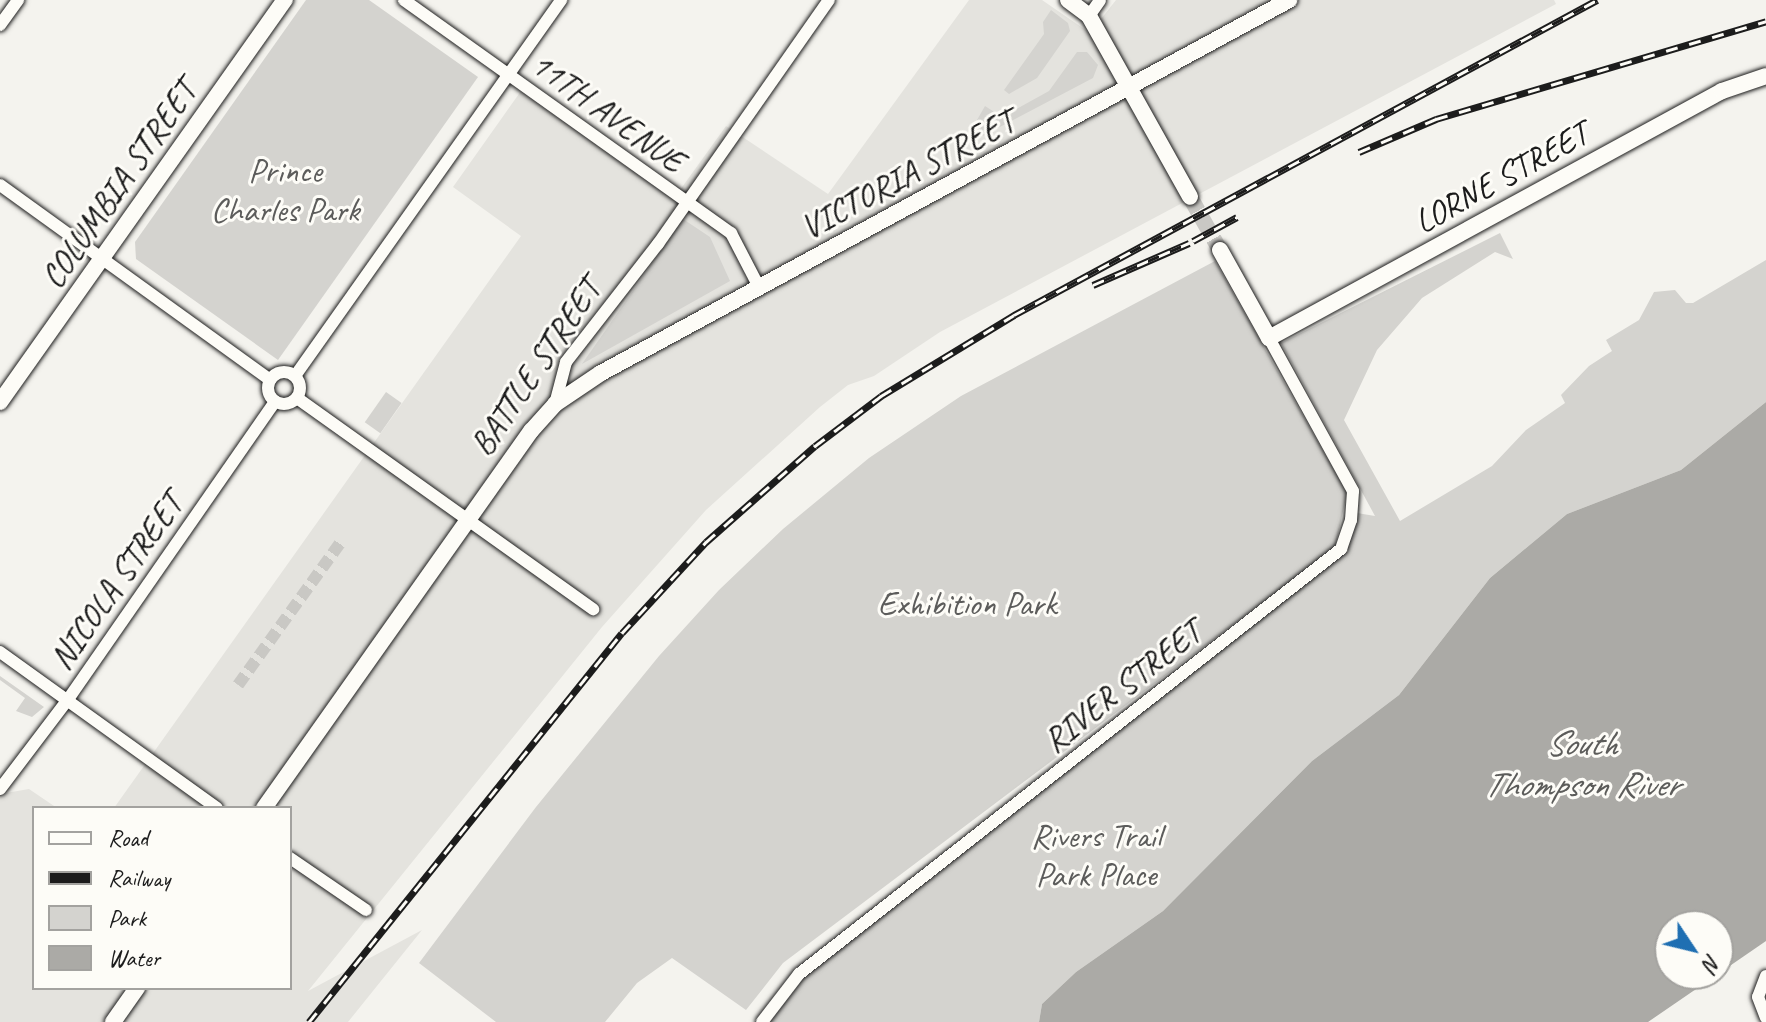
<!DOCTYPE html>
<style>
body{margin:0}
#map{position:relative;width:1766px;height:1022px;overflow:hidden;background:#f4f3ee;font-family:Caveat,sans-serif}
div>[style]{position:absolute}
.built>*{inset:0;background:#e4e3de}
.green>*{inset:0;background:#d4d3cf;transform-origin:0 0}
.water>*{inset:0;background:#abaaa6}
.street-tunnel>*{height:12px;margin-top:-6px;transform-origin:0;background:repeating-linear-gradient(90deg,#c9c8c4 0 12px,transparent 0 18px)}
.secondary-tunnel>*{height:16px;margin-top:-8px;transform-origin:0;background:repeating-linear-gradient(90deg,#c9c8c4 0 16px,transparent 0 24px)}
.roads{filter:drop-shadow(0 0 2px #1c1c1c) drop-shadow(0 0 2px #1c1c1c)}
.street>*{height:12px;margin:-6px;padding:0 6px;transform-origin:6px;border-radius:6px;background:#fdfcf7}
.street>.ring{margin:-6px;padding:0;box-sizing:content-box;background:none;border:12px solid #fdfcf7;border-radius:50%}
.secondary>*{height:16px;margin:-8px;padding:0 8px;transform-origin:8px;border-radius:8px;background:#fdfcf7}
.rail>*{height:7px;margin-top:-3.5px;transform-origin:0;background:repeating-linear-gradient(90deg,#fdfcf7 0 12px,#1c1c1c 0 24px);box-sizing:border-box;border-block:2px solid #1c1c1c}
span{translate:-50% -50%;white-space:nowrap;text-align:center;line-height:1.15;-webkit-text-stroke:6px #fdfcf7;paint-order:stroke}
.street-label{font-size:34px;color:#1c1c1c}
.park-label{font-size:34px;color:#5c5c5b}
.water-label{font-size:36px;color:#5c5c5a;font-style:italic}
.legend{position:absolute;left:32px;top:806px;width:260px;height:184px;box-sizing:border-box;background:#fdfcf7;border:2px solid #a3a29f;margin:0;padding:10px 14px;list-style:none;font-size:24px;color:#1c1c1c}
.legend li{display:flex;align-items:center;gap:16px;height:40px}
.legend b{width:40px;border:2px solid #a3a29f}
.north{position:absolute;left:1654px;top:910px;width:80px;height:80px;box-sizing:border-box;background:#fdfcf7;border:2px solid #a3a29f;border-radius:50%;rotate:125deg;font-size:22px;font-weight:700;line-height:32px;text-align:center;color:#1c1c1c}
.north::after{content:'';display:block;margin:auto;width:28px;height:36px;background:#1f6fb2;clip-path:polygon(50% 0,100% 100%,50% 72%,0 100%)}
</style>
<div id="map">
<div class="built">
<i style="clip-path:polygon(969px 0,1042px 0,1090px 33px,1116px 0,1554px 0,1556px 4px,940px 332px,874px 376px,848px 385px,820px 407px,706px 510px,602px 627px,308px 991px,422px 930px,348px 1022px,0 1022px,0 794px,29px 789px,57px 808px,34px 808px,34px 988px,290px 988px,290px 808px,114px 808px,521px 236px,453px 187px,521px 91px,675px 197px,726px 126px,828px 194px)"></i>
</div>
<div class="green">
<i style="clip-path:polygon(306px 0,369px 0,478px 77px,278px 360px,136px 259px,135px 242px)"></i>
<i style="clip-path:polygon(1051px 10px,1068px 23px,1070px 31px,1037px 78px,1009px 94px,1004px 90px,1044px 34px,1043px 22px)"></i>
<i style="clip-path:polygon(1077px 52px,1087px 52px,1098px 65px,1093px 78px,973px 141px,982px 126px,977px 120px,985px 106px,1002px 117px,1049px 91px)"></i>
<i style="clip-path:polygon(683px 219px,710px 237px,730px 281px,582px 364px)"></i>
<i style="clip-path:polygon(1500px 233px,1513px 259px,1495px 252px,1422px 298px,1377px 350px,1344px 420px,1400px 521px,1492px 466px,1526px 430px,1565px 403px,1561px 395px,1589px 366px,1612px 351px,1606px 340px,1639px 320px,1654px 292px,1675px 290px,1686px 303px,1693px 303px,1766px 260px,1766px 402px,1681px 470px,1567px 514px,1490px 578px,1399px 695px,1312px 761px,1163px 911px,1076px 972px,1042px 1004px,1039px 1022px,767px 1022px,802px 978px,1346px 552px,1357px 513px,1375px 516px,1281px 343px)"></i>
<i style="clip-path:polygon(1215px 261px,1347px 493px,1335px 548px,783px 963px,746px 1010px,672px 958px,637px 983px,605px 1022px,496px 1022px,419px 963px,536px 807px,659px 656px,719px 590px,783px 529px,869px 458px,961px 396px)"></i>
<i style="left:386px;top:392px;width:19px;height:37px;rotate:35deg"></i>
<i style="clip-path:polygon(0 676px,44px 707px,32px 717px,16px 711px,25px 698px,0 680px)"></i>
</div>
<div class="water">
<i style="clip-path:polygon(1766px 402px,1766px 941px,1718px 974px,1718px 926px,1670px 926px,1670px 974px,1718px 974px,1648px 1022px,1039px 1022px,1042px 1004px,1076px 972px,1163px 911px,1312px 761px,1399px 695px,1490px 578px,1567px 514px,1681px 470px)"></i>
</div>
<div class="street-tunnel">
<i style="left:238px;top:685px;width:175px;rotate:-54.3deg"></i>
</div>
<div class="secondary-tunnel">
<i style="left:1190px;top:197px;width:61px;rotate:60.5deg"></i>
</div>
<div class="roads">
<div class="street">
<i style="left:404px;top:0;width:402px;rotate:35.5deg"></i>
<i style="left:731px;top:233px;width:61px;rotate:62.6deg"></i>
<i style="left:1089px;top:16px;width:19px;rotate:-55deg"></i>
<i style="left:0;top:25px;width:31px;rotate:-54deg"></i>
<i style="left:0;top:185px;width:333px;rotate:35.8deg"></i>
<i class="ring" style="left:268px;top:372px;width:20px;height:20px"></i>
<i style="left:295px;top:376px;width:461px;rotate:-54.7deg"></i>
<i style="left:297px;top:398px;width:364px;rotate:35.5deg"></i>
<i style="left:555px;top:404px;width:43px;rotate:-75.3deg"></i>
<i style="left:566px;top:362px;width:150px;rotate:-52.1deg"></i>
<i style="left:658px;top:244px;width:298px;rotate:-55deg"></i>
<i style="left:0;top:652px;width:267px;rotate:35.7deg"></i>
<i style="left:0;top:789px;width:114px;rotate:-52.8deg"></i>
<i style="left:69px;top:698px;width:361px;rotate:-55.2deg"></i>
<i style="left:290px;top:858px;width:92px;rotate:34.4deg"></i>
<i style="left:1766px;top:976px;width:22px;rotate:111deg"></i>
<i style="left:1758px;top:997px;width:22px;rotate:69deg"></i>
<i style="left:762px;top:1022px;width:61px;rotate:-52.4deg"></i>
<i style="left:799px;top:974px;width:689px;rotate:-38.1deg"></i>
<i style="left:1341px;top:549px;width:31px;rotate:-71deg"></i>
<i style="left:1351px;top:520px;width:29px;rotate:-86deg"></i>
<i style="left:1353px;top:491px;width:175px;rotate:-118.8deg"></i>
</div>
<div class="secondary">
<i style="left:1068px;top:0;width:26px;rotate:37deg"></i>
<i style="left:1089px;top:16px;width:207px;rotate:60.8deg"></i>
<i style="left:1220px;top:250px;width:101px;rotate:60.9deg"></i>
<i style="left:1269px;top:338px;width:516px;rotate:-28.6deg"></i>
<i style="left:1722px;top:91px;width:46px;rotate:-18.8deg"></i>
<i style="left:0;top:402px;width:493px;rotate:-54.7deg"></i>
<i style="left:264px;top:808px;width:462px;rotate:-54.7deg"></i>
<i style="left:531px;top:431px;width:36px;rotate:-48deg"></i>
<i style="left:555px;top:404px;width:55px;rotate:-34deg"></i>
<i style="left:601px;top:373px;width:783px;rotate:-28.46deg"></i>
<i style="left:113px;top:1022px;width:42px;rotate:-54.8deg"></i>
</div>
</div>
<div class="rail">
<i style="left:1359px;top:152px;width:84px;rotate:-23.2deg"></i>
<i style="left:1436px;top:119px;width:344px;rotate:-16.5deg"></i>
<i style="left:1193px;top:241px;width:50px;rotate:-28.6deg"></i>
<i style="left:1093px;top:285px;width:105px;rotate:-23.6deg"></i>
<i style="left:309px;top:1022px;width:499px;rotate:-51.2deg"></i>
<i style="left:622px;top:633px;width:124px;rotate:-47.3deg"></i>
<i style="left:706px;top:542px;width:145px;rotate:-41.4deg"></i>
<i style="left:815px;top:446px;width:83px;rotate:-37.1deg"></i>
<i style="left:881px;top:396px;width:156px;rotate:-31.3deg"></i>
<i style="left:1014px;top:315px;width:663px;rotate:-28.38deg"></i>
</div>
<div class="street-label">
<span style="left:608px;top:112px;rotate:36deg">11TH AVENUE</span>
<span style="left:907px;top:174px;rotate:-28deg">VICTORIA STREET</span>
<span style="left:1501px;top:177px;rotate:-29deg">LORNE STREET</span>
<span style="left:118px;top:184px;rotate:-55deg">COLUMBIA STREET</span>
<span style="left:535px;top:367px;rotate:-56deg">BATTLE STREET</span>
<span style="left:116px;top:581px;rotate:-55deg">NICOLA STREET</span>
<span style="left:1122px;top:686px;rotate:-38deg">RIVER STREET</span>
</div>
<div class="park-label">
<span style="left:285px;top:190px">Prince<br>Charles Park</span>
<span style="left:967px;top:604px">Exhibition Park</span>
<span style="left:1096px;top:855px">Rivers Trail<br>Park Place</span>
</div>
<div class="water-label">
<span style="left:1581px;top:764px">South<br>Thompson River</span>
</div>
<ul class="legend">
<li><b style="height:10px;background:#fdfcf7"></b>Road</li>
<li><b style="height:10px;background:#1c1c1c"></b>Railway</li>
<li><b style="height:22px;background:#d4d3cf"></b>Park</li>
<li><b style="height:22px;background:#abaaa6"></b>Water</li>
</ul>
<div class="north">N</div>
</div>
